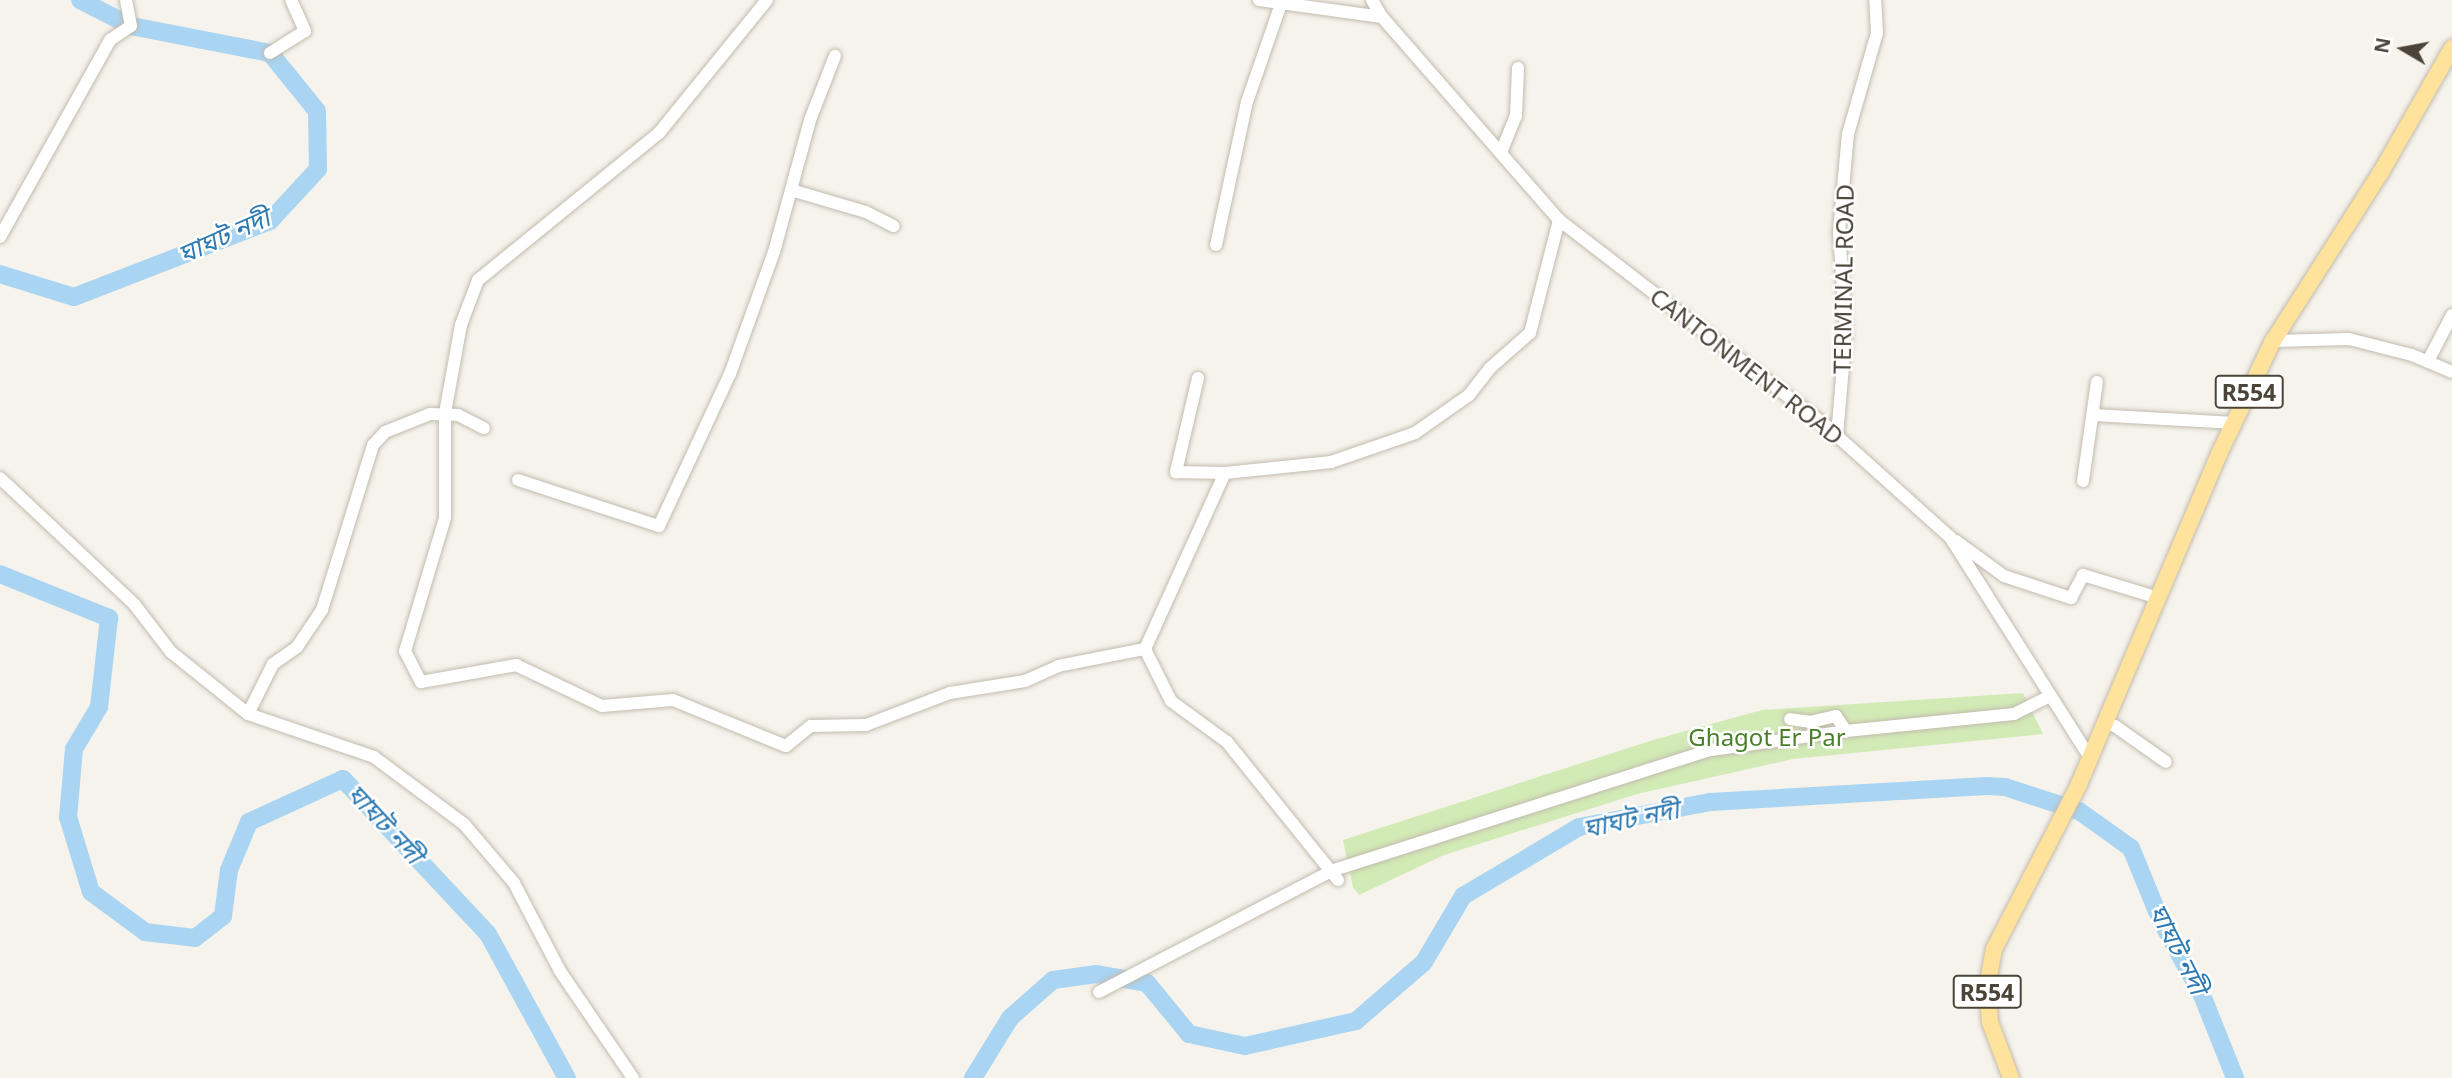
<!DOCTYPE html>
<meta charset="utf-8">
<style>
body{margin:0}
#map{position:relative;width:2452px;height:1078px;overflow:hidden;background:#f6f3ec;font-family:"Noto Sans","Noto Sans Bengali",sans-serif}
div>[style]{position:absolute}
.green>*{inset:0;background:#d2eab5}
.river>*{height:18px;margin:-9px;padding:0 9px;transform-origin:9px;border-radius:9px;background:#a9d4f2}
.roads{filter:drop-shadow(0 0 2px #c2bbae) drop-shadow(0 0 2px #c2bbae)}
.minor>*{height:12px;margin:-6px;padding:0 6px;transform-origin:6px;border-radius:6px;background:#fff}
.major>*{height:16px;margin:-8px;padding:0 8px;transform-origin:8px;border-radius:8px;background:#ffe39c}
span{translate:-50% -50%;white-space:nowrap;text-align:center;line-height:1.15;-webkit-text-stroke:5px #fff;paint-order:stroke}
.shield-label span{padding:2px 5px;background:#fff;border:2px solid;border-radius:5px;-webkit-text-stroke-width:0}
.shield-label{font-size:23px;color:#4b4439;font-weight:700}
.street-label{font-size:24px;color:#4b4439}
.park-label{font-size:24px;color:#4a7f2a}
.water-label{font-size:26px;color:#2e7ab2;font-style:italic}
.north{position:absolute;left:2368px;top:14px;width:70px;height:70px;-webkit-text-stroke:5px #fff;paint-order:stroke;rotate:280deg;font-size:19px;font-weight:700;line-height:28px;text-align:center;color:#4b4439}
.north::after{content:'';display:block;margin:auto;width:24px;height:32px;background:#4b4439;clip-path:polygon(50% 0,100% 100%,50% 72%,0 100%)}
</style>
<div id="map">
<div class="green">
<i style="clip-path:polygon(2023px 693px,2043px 734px,1793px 759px,1637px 794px,1444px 855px,1359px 895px,1353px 887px,1343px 840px,1653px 740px,1762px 710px)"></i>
</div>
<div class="river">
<i style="left:0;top:274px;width:77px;rotate:17.3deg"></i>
<i style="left:74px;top:297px;width:210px;rotate:-21.2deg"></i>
<i style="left:270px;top:221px;width:71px;rotate:-47.3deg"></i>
<i style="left:318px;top:169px;width:58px;rotate:-91deg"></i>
<i style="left:317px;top:111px;width:75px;rotate:-129deg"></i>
<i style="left:270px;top:53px;width:142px;rotate:-169deg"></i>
<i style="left:131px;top:26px;width:57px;rotate:-153deg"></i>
<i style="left:0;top:574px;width:118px;rotate:22deg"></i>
<i style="left:109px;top:618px;width:90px;rotate:96.4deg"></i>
<i style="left:99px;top:707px;width:49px;rotate:120.8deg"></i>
<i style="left:74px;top:749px;width:68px;rotate:95deg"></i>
<i style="left:68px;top:817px;width:78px;rotate:73deg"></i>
<i style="left:91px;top:892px;width:67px;rotate:36.5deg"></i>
<i style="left:145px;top:932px;width:50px;rotate:6.8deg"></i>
<i style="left:195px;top:938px;width:36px;rotate:-38deg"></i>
<i style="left:223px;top:916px;width:46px;rotate:-82.6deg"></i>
<i style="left:229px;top:870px;width:52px;rotate:-67.4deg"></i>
<i style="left:249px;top:822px;width:103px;rotate:-24.6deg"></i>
<i style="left:343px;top:779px;width:212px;rotate:46.9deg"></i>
<i style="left:488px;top:934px;width:164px;rotate:61.3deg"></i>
<i style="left:973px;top:1078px;width:70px;rotate:-58.3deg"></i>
<i style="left:1010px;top:1018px;width:57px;rotate:-41.5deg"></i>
<i style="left:1053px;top:980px;width:44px;rotate:-7.8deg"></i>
<i style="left:1097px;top:974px;width:51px;rotate:10.2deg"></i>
<i style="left:1147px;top:983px;width:66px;rotate:50.5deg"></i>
<i style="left:1189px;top:1034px;width:57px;rotate:12.1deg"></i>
<i style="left:1245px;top:1046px;width:114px;rotate:-12.7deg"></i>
<i style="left:1356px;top:1021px;width:90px;rotate:-40.9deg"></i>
<i style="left:1424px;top:962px;width:77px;rotate:-59.4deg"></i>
<i style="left:1463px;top:896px;width:135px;rotate:-30.7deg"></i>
<i style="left:1579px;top:827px;width:133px;rotate:-10.8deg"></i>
<i style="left:1710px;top:802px;width:277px;rotate:-3.3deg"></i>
<i style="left:1987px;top:786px;width:18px;rotate:3deg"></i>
<i style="left:2005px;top:787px;width:78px;rotate:18deg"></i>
<i style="left:2079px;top:811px;width:64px;rotate:35.4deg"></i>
<i style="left:2131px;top:848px;width:79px;rotate:67.7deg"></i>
<i style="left:2161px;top:921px;width:85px;rotate:61deg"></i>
<i style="left:2202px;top:995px;width:89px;rotate:68.3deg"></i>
</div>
<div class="roads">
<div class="minor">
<i style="left:767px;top:0;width:171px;rotate:129.1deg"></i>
<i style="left:659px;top:133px;width:233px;rotate:140.9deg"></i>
<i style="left:478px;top:280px;width:48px;rotate:110.7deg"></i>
<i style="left:461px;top:325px;width:89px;rotate:100.3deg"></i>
<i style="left:445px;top:413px;width:105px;rotate:90deg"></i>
<i style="left:445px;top:518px;width:139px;rotate:106.7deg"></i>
<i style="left:405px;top:651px;width:35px;rotate:63deg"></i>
<i style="left:421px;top:682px;width:97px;rotate:-10.1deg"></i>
<i style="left:516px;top:665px;width:95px;rotate:25.5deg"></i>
<i style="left:602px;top:706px;width:71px;rotate:-4.8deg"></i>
<i style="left:673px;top:700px;width:122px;rotate:22.2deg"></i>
<i style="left:786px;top:746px;width:32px;rotate:-39deg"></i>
<i style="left:811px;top:726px;width:55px;rotate:-1deg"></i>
<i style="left:866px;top:725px;width:90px;rotate:-20.9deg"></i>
<i style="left:950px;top:693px;width:76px;rotate:-9.1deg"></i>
<i style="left:1025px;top:681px;width:36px;rotate:-24deg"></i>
<i style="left:1058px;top:666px;width:89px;rotate:-11.1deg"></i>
<i style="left:1259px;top:0;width:124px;rotate:7.9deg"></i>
<i style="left:1372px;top:0;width:20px;rotate:60deg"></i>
<i style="left:1382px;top:17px;width:269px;rotate:48.9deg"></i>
<i style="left:1559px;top:220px;width:336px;rotate:37.6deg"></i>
<i style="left:1825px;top:425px;width:168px;rotate:41.9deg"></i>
<i style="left:1950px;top:537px;width:262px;rotate:57.6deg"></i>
<i style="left:270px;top:53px;width:41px;rotate:-32.2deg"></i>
<i style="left:305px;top:31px;width:34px;rotate:-114deg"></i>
<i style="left:1502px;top:150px;width:37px;rotate:-68deg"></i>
<i style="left:1516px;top:116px;width:48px;rotate:-87.6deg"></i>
<i style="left:791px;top:190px;width:78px;rotate:16.3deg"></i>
<i style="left:866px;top:212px;width:31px;rotate:27deg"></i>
<i style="left:0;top:237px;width:226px;rotate:-60.8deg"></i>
<i style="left:110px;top:40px;width:25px;rotate:-34deg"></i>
<i style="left:131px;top:26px;width:26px;rotate:-101deg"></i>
<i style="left:1216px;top:245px;width:146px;rotate:-77.8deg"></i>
<i style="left:1247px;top:102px;width:104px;rotate:-70.9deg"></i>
<i style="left:2273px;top:341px;width:76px;rotate:-1.5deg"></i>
<i style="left:2349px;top:339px;width:65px;rotate:14.3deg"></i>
<i style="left:2412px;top:355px;width:43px;rotate:23deg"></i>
<i style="left:2428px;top:361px;width:52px;rotate:-62.4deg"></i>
<i style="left:1198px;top:378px;width:97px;rotate:103.2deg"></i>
<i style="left:1176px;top:472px;width:49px;rotate:1.2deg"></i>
<i style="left:2095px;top:415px;width:139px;rotate:3.3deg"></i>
<i style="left:1837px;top:435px;width:103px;rotate:-85deg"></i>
<i style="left:1846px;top:332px;width:100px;rotate:-94deg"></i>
<i style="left:1839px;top:232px;width:98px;rotate:-84.8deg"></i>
<i style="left:1848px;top:134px;width:105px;rotate:-74deg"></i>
<i style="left:1877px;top:33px;width:33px;rotate:-93deg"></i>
<i style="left:0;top:478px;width:184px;rotate:43.2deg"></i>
<i style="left:134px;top:604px;width:61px;rotate:52.4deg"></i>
<i style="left:171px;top:652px;width:99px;rotate:38.8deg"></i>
<i style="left:248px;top:714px;width:133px;rotate:18.8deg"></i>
<i style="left:374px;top:757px;width:112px;rotate:36.7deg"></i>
<i style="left:464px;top:824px;width:77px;rotate:49.7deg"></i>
<i style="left:514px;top:883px;width:99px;rotate:62.4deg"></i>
<i style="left:560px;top:971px;width:130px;rotate:55.7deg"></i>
<i style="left:518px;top:480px;width:148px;rotate:18.1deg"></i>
<i style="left:659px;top:526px;width:168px;rotate:-65deg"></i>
<i style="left:730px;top:374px;width:130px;rotate:-70.2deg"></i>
<i style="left:774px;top:252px;width:137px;rotate:-74.7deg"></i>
<i style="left:810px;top:120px;width:69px;rotate:-68.7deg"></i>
<i style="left:2083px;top:481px;width:100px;rotate:-82deg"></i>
<i style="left:1956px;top:541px;width:59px;rotate:36.1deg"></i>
<i style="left:2004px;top:576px;width:71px;rotate:18.2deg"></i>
<i style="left:2071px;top:598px;width:26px;rotate:-62deg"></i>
<i style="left:2083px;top:575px;width:78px;rotate:17deg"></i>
<i style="left:248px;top:714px;width:56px;rotate:-63.4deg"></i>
<i style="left:273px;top:664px;width:29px;rotate:-35deg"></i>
<i style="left:297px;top:647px;width:45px;rotate:-56deg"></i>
<i style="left:322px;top:610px;width:173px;rotate:-72.8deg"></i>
<i style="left:373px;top:445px;width:18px;rotate:-47deg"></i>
<i style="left:385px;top:432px;width:48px;rotate:-21.8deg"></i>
<i style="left:430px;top:414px;width:28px;rotate:2deg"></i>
<i style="left:458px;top:415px;width:29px;rotate:27deg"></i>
<i style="left:2105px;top:723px;width:10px;rotate:17deg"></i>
<i style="left:2115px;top:726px;width:62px;rotate:35.2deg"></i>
<i style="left:1846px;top:731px;width:169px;rotate:-5.8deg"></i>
<i style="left:2014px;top:714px;width:40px;rotate:-26.6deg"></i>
<i style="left:1338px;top:880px;width:177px;rotate:-128.8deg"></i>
<i style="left:1227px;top:742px;width:69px;rotate:-143.8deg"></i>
<i style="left:1171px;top:701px;width:58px;rotate:-116.6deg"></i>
<i style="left:1145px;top:649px;width:193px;rotate:-65.6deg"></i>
<i style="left:1225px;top:473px;width:107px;rotate:-5.9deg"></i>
<i style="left:1331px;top:462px;width:89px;rotate:-19deg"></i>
<i style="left:1415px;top:433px;width:66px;rotate:-35.1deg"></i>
<i style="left:1469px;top:395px;width:34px;rotate:-52deg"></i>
<i style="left:1490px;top:368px;width:53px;rotate:-41.2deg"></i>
<i style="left:1530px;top:333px;width:117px;rotate:-75.6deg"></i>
<i style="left:1099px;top:992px;width:262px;rotate:-27.5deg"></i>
<i style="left:1331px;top:871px;width:399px;rotate:-17.7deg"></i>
<i style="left:1711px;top:750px;width:136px;rotate:-8deg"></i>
<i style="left:1846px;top:731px;width:18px;rotate:-124deg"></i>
<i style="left:1836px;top:716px;width:26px;rotate:167deg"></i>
<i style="left:1811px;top:722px;width:21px;rotate:-172deg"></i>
</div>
<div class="major">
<i style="left:2011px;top:1078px;width:60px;rotate:-110.6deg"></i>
<i style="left:1990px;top:1022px;width:34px;rotate:-95deg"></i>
<i style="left:1987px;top:988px;width:40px;rotate:-80deg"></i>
<i style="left:1994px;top:949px;width:186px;rotate:-62.7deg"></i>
<i style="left:2079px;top:784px;width:358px;rotate:-67deg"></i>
<i style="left:2219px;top:454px;width:125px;rotate:-64.5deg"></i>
<i style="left:2273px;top:341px;width:201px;rotate:-57.4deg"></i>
<i style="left:2381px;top:172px;width:143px;rotate:-60.2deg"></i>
</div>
</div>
<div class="shield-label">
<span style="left:2249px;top:392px">R554</span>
<span style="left:1987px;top:992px">R554</span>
</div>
<div class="street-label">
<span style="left:1843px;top:279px;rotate:-89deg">TERMINAL ROAD</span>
<span style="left:1747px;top:366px;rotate:38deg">CANTONMENT ROAD</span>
</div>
<div class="park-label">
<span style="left:1767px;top:737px">Ghagot Er Par</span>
</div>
<div class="water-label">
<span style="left:224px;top:236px;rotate:-24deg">ঘাঘট নদী</span>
<span style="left:1631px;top:819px;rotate:-12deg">ঘাঘট নদী</span>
<span style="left:385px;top:824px;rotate:47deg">ঘাঘট নদী</span>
<span style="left:2178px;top:949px;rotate:63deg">ঘাঘট নদী</span>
</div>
<div class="north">N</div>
</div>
